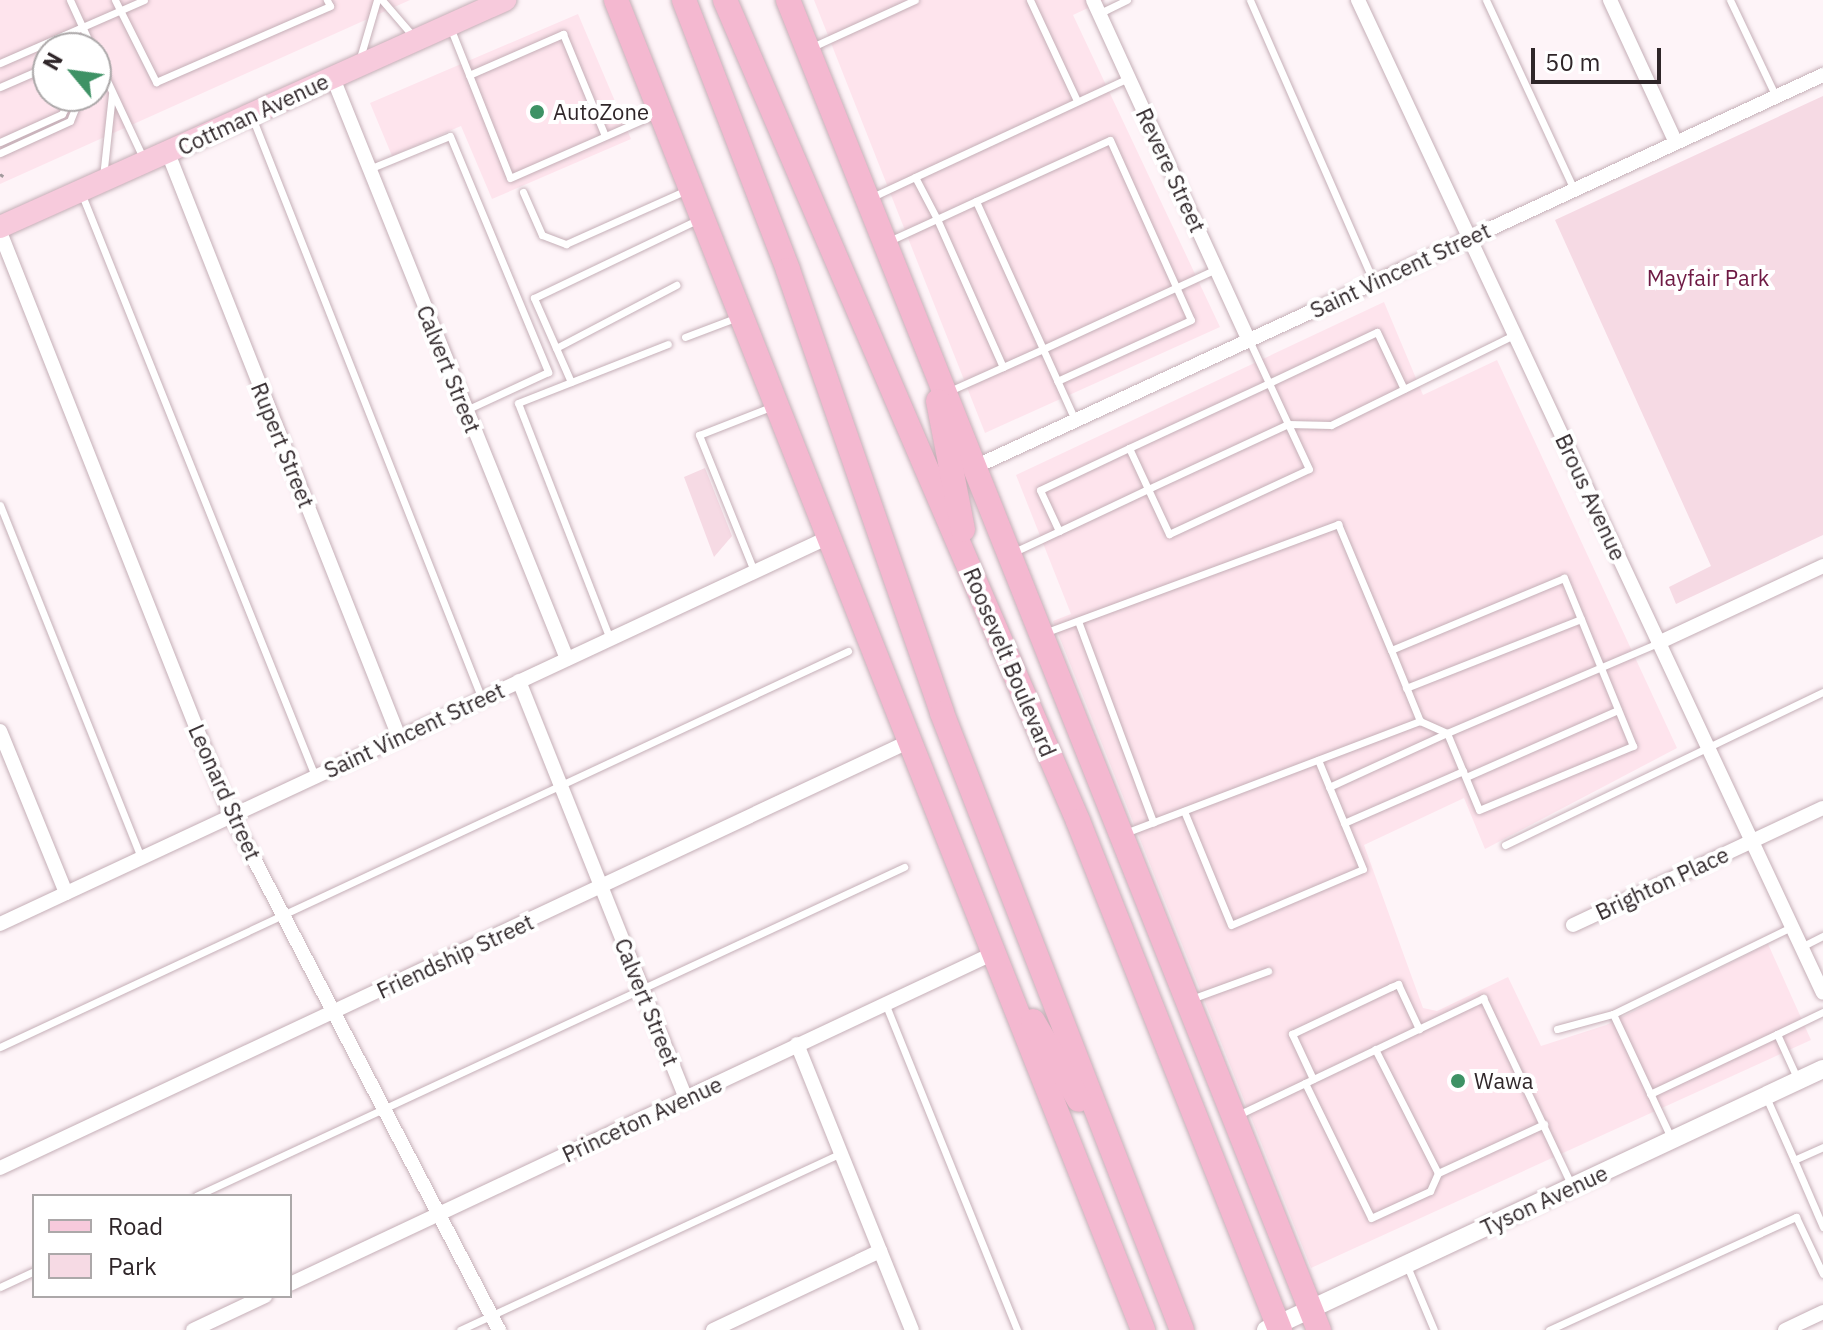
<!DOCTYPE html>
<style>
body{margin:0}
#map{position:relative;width:1823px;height:1330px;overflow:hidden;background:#fef4f8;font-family:"IBM Plex Sans",sans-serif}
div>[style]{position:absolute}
.built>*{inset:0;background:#fee4ed}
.green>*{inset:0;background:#f6dae4}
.path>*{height:3px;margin-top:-1.5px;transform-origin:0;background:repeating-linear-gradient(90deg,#a39a9d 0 8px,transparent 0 12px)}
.roads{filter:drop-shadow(0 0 2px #c5afb7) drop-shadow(0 0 2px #c5afb7)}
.service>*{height:7px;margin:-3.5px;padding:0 3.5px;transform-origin:3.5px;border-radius:3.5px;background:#fff}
.minor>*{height:14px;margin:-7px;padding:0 7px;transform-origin:7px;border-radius:7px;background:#fff}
.tertiary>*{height:18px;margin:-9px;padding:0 9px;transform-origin:9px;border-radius:9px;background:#fff}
.primary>*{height:22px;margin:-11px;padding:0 11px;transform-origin:11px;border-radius:11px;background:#f7cadc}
.trunk>*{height:24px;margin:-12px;padding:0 12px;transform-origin:12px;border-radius:12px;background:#f4b8d0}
.dots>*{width:22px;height:22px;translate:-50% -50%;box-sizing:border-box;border:4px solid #fff;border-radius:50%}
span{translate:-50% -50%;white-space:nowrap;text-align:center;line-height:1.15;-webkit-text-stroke:8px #fff;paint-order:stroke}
.poi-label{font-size:22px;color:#2f2629}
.left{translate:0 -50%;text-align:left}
.street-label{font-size:22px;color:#2f2629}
.park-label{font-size:22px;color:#6e1a44}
.legend{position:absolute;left:32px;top:1194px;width:260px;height:104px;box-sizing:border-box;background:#fff;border:2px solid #aca8a9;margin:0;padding:10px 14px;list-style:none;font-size:24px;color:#2f2629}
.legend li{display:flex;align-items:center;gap:16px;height:40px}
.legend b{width:40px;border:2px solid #aca8a9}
.north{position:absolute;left:32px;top:32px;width:80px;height:80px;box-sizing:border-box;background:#fff;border:2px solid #aca8a9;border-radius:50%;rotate:299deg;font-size:22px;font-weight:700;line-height:32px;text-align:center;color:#2f2629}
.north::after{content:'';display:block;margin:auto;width:28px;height:36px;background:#3e9265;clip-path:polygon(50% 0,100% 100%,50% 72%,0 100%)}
.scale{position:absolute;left:1531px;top:48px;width:130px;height:36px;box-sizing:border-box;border:4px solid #2f2629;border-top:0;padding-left:10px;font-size:24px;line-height:28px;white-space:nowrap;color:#2f2629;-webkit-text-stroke:6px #fff;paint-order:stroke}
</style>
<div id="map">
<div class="built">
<i style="clip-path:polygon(evenodd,0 0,410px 0,0 184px,0 0,48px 48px,96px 48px,96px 96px,48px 96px,48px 48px)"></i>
<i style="clip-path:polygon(814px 0,1105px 0,1073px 15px,1220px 327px,985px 433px)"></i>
<i style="clip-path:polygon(578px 14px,631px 139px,492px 199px,461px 126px,392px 156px,370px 103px)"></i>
<i style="clip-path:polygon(1384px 302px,1423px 395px,1497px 360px,1677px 748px,1485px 849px,1464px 798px,1364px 845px,1423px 1008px,1437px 1011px,1508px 977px,1541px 1046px,1606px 1025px,1768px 944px,1811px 1040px,1311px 1268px,1053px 621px,1071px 614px,1016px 475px)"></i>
</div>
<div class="green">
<i style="clip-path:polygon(1823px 96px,1823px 535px,1676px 604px,1669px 587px,1711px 566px,1555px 220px)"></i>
<i style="clip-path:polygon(705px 468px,732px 536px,714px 557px,684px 477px)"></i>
</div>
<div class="path">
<i style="left:0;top:174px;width:4px;rotate:34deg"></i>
</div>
<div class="roads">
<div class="service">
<i style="left:70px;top:0;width:53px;rotate:65.4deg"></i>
<i style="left:115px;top:0;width:92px;rotate:63.4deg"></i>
<i style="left:156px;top:82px;width:190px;rotate:-23.6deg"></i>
<i style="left:330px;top:6px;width:7px;rotate:-117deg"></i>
<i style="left:382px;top:0;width:48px;rotate:49.3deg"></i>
<i style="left:1030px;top:0;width:111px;rotate:65deg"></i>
<i style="left:1250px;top:0;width:308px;rotate:66.3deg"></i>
<i style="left:1486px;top:0;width:209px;rotate:65.1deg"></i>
<i style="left:1730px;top:0;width:107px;rotate:64.6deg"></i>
<i style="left:1100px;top:13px;width:30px;rotate:-26deg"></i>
<i style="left:450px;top:27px;width:162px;rotate:68.3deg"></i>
<i style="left:510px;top:178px;width:162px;rotate:-23.7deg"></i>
<i style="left:812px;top:47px;width:113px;rotate:-24.5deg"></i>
<i style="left:96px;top:57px;width:114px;rotate:65deg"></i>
<i style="left:360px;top:58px;width:60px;rotate:-73.7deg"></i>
<i style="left:0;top:63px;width:157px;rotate:-23.6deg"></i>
<i style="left:469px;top:75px;width:103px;rotate:-23.6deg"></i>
<i style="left:563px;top:34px;width:110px;rotate:67.6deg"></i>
<i style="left:0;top:87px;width:52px;rotate:-23.6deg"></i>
<i style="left:252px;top:117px;width:626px;rotate:68.44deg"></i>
<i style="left:0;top:142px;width:68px;rotate:-24.3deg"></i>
<i style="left:62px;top:114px;width:20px;rotate:-63deg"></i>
<i style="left:0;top:153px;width:77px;rotate:-24.6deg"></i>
<i style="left:70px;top:121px;width:27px;rotate:-68deg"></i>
<i style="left:369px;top:169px;width:87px;rotate:-22.2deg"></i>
<i style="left:450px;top:136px;width:256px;rotate:67.4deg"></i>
<i style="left:548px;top:372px;width:90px;rotate:155.1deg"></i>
<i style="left:103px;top:177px;width:83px;rotate:-83.8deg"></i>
<i style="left:523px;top:192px;width:47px;rotate:66.2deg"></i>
<i style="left:542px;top:235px;width:26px;rotate:21deg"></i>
<i style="left:566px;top:244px;width:133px;rotate:-24.1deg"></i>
<i style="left:82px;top:195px;width:626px;rotate:68.15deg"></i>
<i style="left:870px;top:198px;width:50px;rotate:-25deg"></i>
<i style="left:976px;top:201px;width:147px;rotate:-24.5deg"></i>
<i style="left:1110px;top:140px;width:197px;rotate:65.8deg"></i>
<i style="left:1191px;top:320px;width:147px;rotate:155.5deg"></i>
<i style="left:889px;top:241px;width:53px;rotate:-24.6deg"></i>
<i style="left:937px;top:219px;width:162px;rotate:66deg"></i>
<i style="left:1003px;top:367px;width:61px;rotate:155.9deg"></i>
<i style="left:685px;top:337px;width:53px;rotate:-20.8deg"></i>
<i style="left:1249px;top:340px;width:93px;rotate:65.1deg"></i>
<i style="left:1288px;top:424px;width:43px;rotate:1.3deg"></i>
<i style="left:1331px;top:425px;width:204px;rotate:-26.2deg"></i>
<i style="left:556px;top:348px;width:136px;rotate:-27.7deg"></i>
<i style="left:1003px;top:367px;width:44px;rotate:-24.2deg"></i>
<i style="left:1043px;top:349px;width:162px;rotate:-114.4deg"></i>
<i style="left:976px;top:201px;width:43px;rotate:155.2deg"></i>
<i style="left:937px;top:219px;width:47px;rotate:-117.6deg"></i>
<i style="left:915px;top:177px;width:235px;rotate:-24.9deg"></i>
<i style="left:571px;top:382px;width:92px;rotate:-113.8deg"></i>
<i style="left:534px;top:298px;width:181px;rotate:-25.6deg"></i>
<i style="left:1075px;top:420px;width:78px;rotate:-114.3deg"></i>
<i style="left:1043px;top:349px;width:191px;rotate:-24.8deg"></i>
<i style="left:1129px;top:448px;width:45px;rotate:65.1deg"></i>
<i style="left:1148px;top:489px;width:50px;rotate:65deg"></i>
<i style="left:1169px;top:534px;width:154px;rotate:-24.9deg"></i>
<i style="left:1309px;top:469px;width:50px;rotate:-115deg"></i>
<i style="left:1288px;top:424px;width:154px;rotate:155.1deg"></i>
<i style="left:1148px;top:489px;width:98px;rotate:154.7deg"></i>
<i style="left:1059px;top:531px;width:45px;rotate:-114.9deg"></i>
<i style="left:1040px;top:490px;width:98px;rotate:-25.3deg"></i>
<i style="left:1129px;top:448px;width:157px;rotate:-24.9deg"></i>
<i style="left:1271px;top:382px;width:117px;rotate:-25.3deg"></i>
<i style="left:1377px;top:332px;width:63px;rotate:64.7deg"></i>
<i style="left:0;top:505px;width:380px;rotate:68.2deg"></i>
<i style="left:1014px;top:552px;width:50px;rotate:-25deg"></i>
<i style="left:754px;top:571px;width:147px;rotate:-112deg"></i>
<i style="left:699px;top:435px;width:79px;rotate:-21.4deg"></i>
<i style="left:1078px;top:621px;width:215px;rotate:69.5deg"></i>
<i style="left:1044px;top:633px;width:314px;rotate:-20.3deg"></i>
<i style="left:1338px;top:524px;width:137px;rotate:67.2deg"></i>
<i style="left:610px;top:639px;width:253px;rotate:-111.3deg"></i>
<i style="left:518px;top:403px;width:161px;rotate:-21.5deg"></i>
<i style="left:1406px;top:688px;width:188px;rotate:-21.5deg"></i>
<i style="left:1466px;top:777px;width:166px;rotate:-23.8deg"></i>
<i style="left:1329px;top:787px;width:130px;rotate:-24.6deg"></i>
<i style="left:1447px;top:733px;width:83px;rotate:67.4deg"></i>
<i style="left:1479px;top:810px;width:167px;rotate:-22.6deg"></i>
<i style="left:1633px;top:746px;width:182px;rotate:-112.3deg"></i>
<i style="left:1564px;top:578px;width:187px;rotate:157.4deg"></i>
<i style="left:1391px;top:650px;width:77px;rotate:67.8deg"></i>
<i style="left:1184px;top:811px;width:123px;rotate:67.6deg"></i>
<i style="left:1231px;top:925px;width:143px;rotate:-23deg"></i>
<i style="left:1363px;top:869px;width:118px;rotate:-112.4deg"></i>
<i style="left:1344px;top:823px;width:130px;rotate:-23.6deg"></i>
<i style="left:1125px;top:833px;width:316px;rotate:-20.8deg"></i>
<i style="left:1420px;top:721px;width:30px;rotate:24deg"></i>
<i style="left:1447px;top:733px;width:229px;rotate:-23.1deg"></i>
<i style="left:1505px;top:845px;width:353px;rotate:-25.7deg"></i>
<i style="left:1801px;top:947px;width:25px;rotate:-27deg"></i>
<i style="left:1191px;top:999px;width:82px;rotate:-20deg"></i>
<i style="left:885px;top:1003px;width:353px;rotate:68deg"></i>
<i style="left:1613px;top:1014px;width:137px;rotate:64.9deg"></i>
<i style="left:1557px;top:1029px;width:58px;rotate:-15deg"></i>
<i style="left:1613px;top:1014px;width:198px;rotate:-26deg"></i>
<i style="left:1777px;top:1034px;width:51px;rotate:-25.6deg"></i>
<i style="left:0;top:1047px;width:936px;rotate:-25.03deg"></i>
<i style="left:1375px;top:1049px;width:139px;rotate:63.1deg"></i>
<i style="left:1313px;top:1079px;width:50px;rotate:-115deg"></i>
<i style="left:1292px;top:1034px;width:110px;rotate:-25.4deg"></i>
<i style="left:1391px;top:987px;width:8px;rotate:-23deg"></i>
<i style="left:1398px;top:984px;width:50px;rotate:65deg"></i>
<i style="left:1305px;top:1083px;width:150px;rotate:63.9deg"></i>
<i style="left:1371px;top:1218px;width:65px;rotate:-24.6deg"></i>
<i style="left:1430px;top:1191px;width:20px;rotate:-66deg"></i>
<i style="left:1438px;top:1173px;width:117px;rotate:-24.8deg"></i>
<i style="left:1650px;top:1094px;width:140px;rotate:-25.3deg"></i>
<i style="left:1777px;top:1034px;width:51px;rotate:65.5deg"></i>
<i style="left:1766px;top:1097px;width:69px;rotate:66deg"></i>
<i style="left:1794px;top:1160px;width:32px;rotate:-24deg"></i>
<i style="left:1238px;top:1115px;width:272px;rotate:-25.5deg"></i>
<i style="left:1483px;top:998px;width:208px;rotate:64.7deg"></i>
<i style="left:1794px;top:1160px;width:73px;rotate:66.6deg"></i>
<i style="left:196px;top:1196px;width:781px;rotate:-24.92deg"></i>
<i style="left:1407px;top:1266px;width:69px;rotate:67.1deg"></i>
<i style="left:0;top:1287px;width:38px;rotate:-25deg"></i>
<i style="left:460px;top:1330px;width:420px;rotate:-24.9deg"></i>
<i style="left:1549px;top:1330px;width:272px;rotate:-24.6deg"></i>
<i style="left:1796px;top:1217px;width:63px;rotate:64.7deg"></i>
</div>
<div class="minor">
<i style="left:1093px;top:0;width:374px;rotate:65.4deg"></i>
<i style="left:1358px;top:0;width:1096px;rotate:64.91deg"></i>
<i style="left:1610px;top:0;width:157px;rotate:65.2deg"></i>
<i style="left:333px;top:78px;width:626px;rotate:68.06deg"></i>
<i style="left:168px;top:153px;width:628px;rotate:68.42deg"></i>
<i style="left:0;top:232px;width:627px;rotate:68.39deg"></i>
<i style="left:231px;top:815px;width:581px;rotate:62.51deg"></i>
<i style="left:977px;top:466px;width:932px;rotate:-24.81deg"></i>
<i style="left:1658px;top:643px;width:182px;rotate:-25deg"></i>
<i style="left:519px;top:681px;width:450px;rotate:68.2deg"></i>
<i style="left:0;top:731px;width:175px;rotate:67.8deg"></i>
<i style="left:0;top:924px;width:915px;rotate:-25.02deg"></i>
<i style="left:1573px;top:925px;width:276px;rotate:-25.1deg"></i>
<i style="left:797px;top:1044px;width:308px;rotate:68.1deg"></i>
<i style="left:0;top:1168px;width:1005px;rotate:-25.14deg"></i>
<i style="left:290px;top:1284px;width:778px;rotate:-25.18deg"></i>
<i style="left:193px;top:1330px;width:80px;rotate:-25.3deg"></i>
<i style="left:713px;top:1330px;width:185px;rotate:-25.3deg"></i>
<i style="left:1785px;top:1330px;width:42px;rotate:-25.3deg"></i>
</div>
<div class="tertiary">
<i style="left:1266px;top:1330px;width:615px;rotate:-25.11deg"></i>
</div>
<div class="primary">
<i style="left:0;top:227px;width:554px;rotate:-24.2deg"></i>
</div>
<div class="trunk">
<i style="left:616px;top:0;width:1431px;rotate:68.38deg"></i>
<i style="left:684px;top:0;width:289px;rotate:68.9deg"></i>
<i style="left:788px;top:270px;width:469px;rotate:70.8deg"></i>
<i style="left:942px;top:713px;width:662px;rotate:68.75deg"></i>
<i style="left:725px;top:0;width:894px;rotate:66.73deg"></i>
<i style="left:1078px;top:821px;width:548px;rotate:68.35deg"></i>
<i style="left:788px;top:0;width:1432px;rotate:68.24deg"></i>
<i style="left:938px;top:401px;width:131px;rotate:79deg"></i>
<i style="left:1033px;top:1021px;width:91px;rotate:59.8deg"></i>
</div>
</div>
<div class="dots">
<i style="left:537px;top:112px;background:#3e9265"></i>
<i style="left:1458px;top:1081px;background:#3e9265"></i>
</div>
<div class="poi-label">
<span class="left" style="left:553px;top:112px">AutoZone</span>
<span class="left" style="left:1474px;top:1081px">Wawa</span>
</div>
<div class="street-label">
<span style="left:253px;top:114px;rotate:-25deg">Cottman Avenue</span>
<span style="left:1171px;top:170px;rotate:65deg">Revere Street</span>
<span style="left:1400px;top:270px;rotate:-25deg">Saint Vincent Street</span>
<span style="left:449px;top:369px;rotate:68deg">Calvert Street</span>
<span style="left:283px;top:445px;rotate:68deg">Rupert Street</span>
<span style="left:1591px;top:497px;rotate:65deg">Brous Avenue</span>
<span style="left:1010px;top:662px;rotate:67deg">Roosevelt Boulevard</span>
<span style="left:414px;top:730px;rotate:-25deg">Saint Vincent Street</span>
<span style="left:225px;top:792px;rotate:66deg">Leonard Street</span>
<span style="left:1662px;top:883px;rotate:-25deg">Brighton Place</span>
<span style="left:455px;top:956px;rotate:-25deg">Friendship Street</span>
<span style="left:647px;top:1002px;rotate:68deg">Calvert Street</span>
<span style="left:642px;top:1119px;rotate:-25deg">Princeton Avenue</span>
<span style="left:1544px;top:1200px;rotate:-25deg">Tyson Avenue</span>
</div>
<div class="park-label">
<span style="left:1708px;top:278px">Mayfair Park</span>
</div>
<ul class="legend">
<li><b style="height:10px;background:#f7cadc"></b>Road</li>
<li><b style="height:22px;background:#f6dae4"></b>Park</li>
</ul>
<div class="north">N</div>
<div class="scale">50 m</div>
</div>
